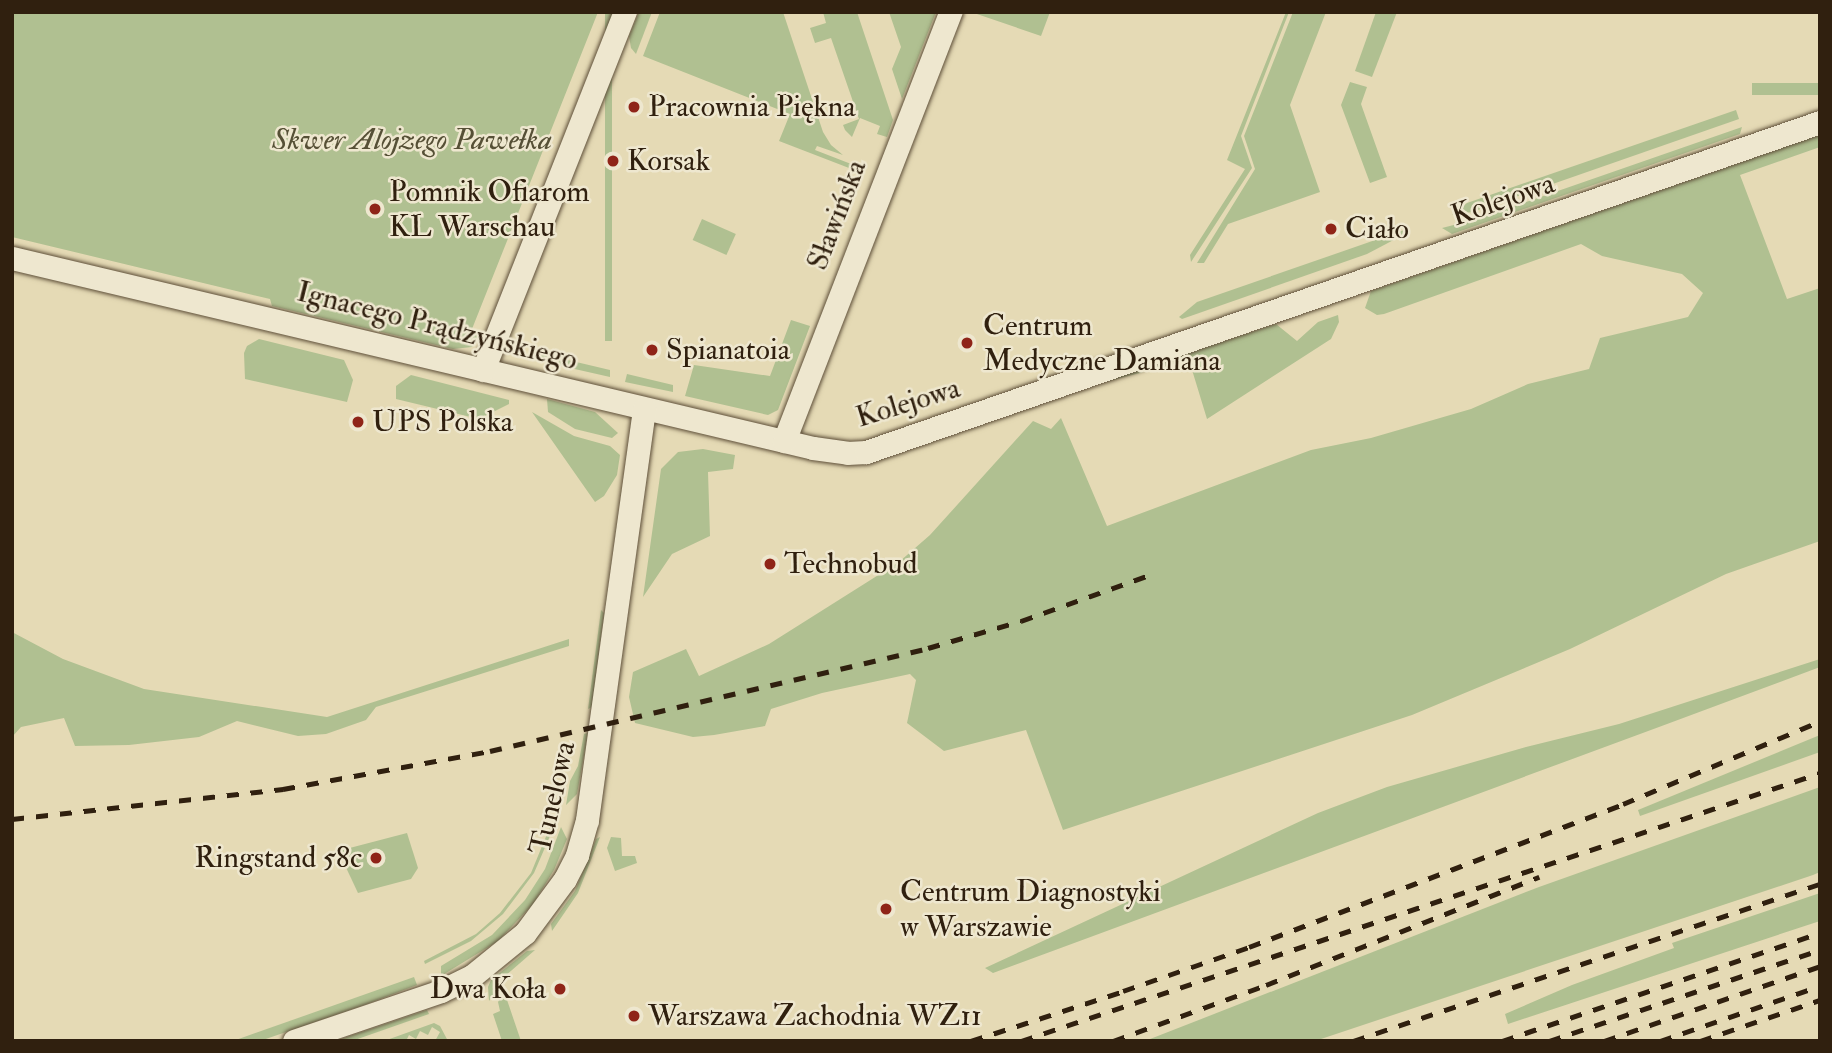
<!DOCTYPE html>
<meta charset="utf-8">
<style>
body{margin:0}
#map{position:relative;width:1832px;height:1053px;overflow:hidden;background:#e5dab5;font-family:"IM FELL Double Pica",serif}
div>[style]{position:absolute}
.green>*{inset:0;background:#b0c091;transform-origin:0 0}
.roads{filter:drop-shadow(0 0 2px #5d4e38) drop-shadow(0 0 2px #5d4e38)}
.minor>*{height:23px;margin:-11.5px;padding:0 11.5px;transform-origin:11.5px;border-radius:11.5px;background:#eee7cf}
.rail>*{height:5px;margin-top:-2.5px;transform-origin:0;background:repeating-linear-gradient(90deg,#30200f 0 12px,transparent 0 24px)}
.dots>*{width:19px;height:19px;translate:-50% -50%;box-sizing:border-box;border:4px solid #eee7cf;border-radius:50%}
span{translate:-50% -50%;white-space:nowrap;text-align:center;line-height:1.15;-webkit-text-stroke:5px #eee7cf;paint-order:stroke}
.poi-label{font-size:30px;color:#30200f}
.left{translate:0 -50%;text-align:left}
.right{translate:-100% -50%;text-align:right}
.park-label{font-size:30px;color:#565036;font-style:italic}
.street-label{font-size:30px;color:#30200f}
.frame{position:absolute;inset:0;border:14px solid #30200f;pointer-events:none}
</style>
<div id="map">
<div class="green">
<i style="clip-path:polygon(12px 12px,598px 12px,472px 329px,483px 334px,472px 347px,453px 349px,272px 306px,270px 299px,12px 237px)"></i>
<i style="left:605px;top:12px;width:7px;height:329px"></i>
<i style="clip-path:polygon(639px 12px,652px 12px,636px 54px,631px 48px,629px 36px)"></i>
<i style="clip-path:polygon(660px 12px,783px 12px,823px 132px,831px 145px,843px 155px,817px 146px,815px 150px,864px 169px,862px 173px,779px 141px,790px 114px,643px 56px)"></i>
<i style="clip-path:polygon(823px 12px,857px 12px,893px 120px,887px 137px,877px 134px,880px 126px,860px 118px,852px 137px,845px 130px,843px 125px,859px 119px,831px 38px,815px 43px,810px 28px,826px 23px)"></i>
<i style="clip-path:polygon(889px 12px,936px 12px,902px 99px,892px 69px,901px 47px)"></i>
<i style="clip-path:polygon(971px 12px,1050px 12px,1041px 36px)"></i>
<i style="clip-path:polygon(1286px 12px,1289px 12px,1241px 136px,1252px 168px,1191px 262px,1190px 255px,1245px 169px,1227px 160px)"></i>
<i style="clip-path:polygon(1293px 12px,1326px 12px,1290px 105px,1320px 192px,1228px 224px,1204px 263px,1197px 263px,1255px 169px,1244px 136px)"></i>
<i style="clip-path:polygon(1376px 12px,1397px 12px,1372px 77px,1355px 71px)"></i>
<i style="clip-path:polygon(1350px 82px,1367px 87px,1361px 104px,1387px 177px,1370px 183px,1341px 105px)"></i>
<i style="left:1820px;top:83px;width:12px;height:68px;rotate:90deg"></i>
<i style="clip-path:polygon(1736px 110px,1739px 119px,1472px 212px,1452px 215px,1467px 203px)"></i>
<i style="clip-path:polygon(1742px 127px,1740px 134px,1452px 234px,1442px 228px,1477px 219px)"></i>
<i style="clip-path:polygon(1820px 135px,1820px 147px,1740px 175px,1787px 299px,1820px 288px,1820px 541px,1726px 574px,1570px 649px,1412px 715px,1063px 830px,1026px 730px,944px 751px,907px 723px,916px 680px,910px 674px,822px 693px,771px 709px,765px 726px,714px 735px,693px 737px,635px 723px,629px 697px,633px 672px,686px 649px,699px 676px,769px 644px,899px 562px,930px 535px,1033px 421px,1051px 429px,1061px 418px,1107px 526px,1311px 450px,1371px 438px,1471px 409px,1528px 384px,1589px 369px,1600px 338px,1688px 317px,1703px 293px,1682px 274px,1602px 256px,1581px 244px,1384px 314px,1377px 315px,1365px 308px,1371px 291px)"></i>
<i style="left:702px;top:219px;width:37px;height:23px;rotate:24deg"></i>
<i style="clip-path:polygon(1404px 230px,1405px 234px,1367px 254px,1182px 319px,1179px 317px,1197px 302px)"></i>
<i style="clip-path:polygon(1338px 315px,1339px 322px,1331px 339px,1207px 419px,1189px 360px,1098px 384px,1276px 324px,1297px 341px,1318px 322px)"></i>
<i style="clip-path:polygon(791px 320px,810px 326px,778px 410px,768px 415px,685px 396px,694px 365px,770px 376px)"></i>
<i style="clip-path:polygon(259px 339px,344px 360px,353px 380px,347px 402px,245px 379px,244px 353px,247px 346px)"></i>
<i style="clip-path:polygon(534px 352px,610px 370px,610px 377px,535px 360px)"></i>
<i style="clip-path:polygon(627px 374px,673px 385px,673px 392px,625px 382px)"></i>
<i style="clip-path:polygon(411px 375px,509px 400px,509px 404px,479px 419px,396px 399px,396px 386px)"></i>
<i style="clip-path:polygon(547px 399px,595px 412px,618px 433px,612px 438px,575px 429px,548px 412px)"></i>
<i style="clip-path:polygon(532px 412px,574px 436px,610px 446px,620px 455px,617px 475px,604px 496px,595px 502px)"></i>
<i style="clip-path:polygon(703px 449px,735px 455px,733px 469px,708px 472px,710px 536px,672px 554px,643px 597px,661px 469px,678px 452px)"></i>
<i style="clip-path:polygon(601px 610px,604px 613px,592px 707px,588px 709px)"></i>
<i style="clip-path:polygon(12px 632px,63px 659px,144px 689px,327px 717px,569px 639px,569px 646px,376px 707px,366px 720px,326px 734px,298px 736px,237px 721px,199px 737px,129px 745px,75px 746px,64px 718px,21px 727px,12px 737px)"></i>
<i style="clip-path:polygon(1820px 659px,1820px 667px,1659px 727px,993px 973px,985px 968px,1318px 813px,1387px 787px,1526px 747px,1619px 724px)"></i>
<i style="clip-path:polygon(588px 733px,577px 794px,566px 805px,570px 781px,578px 766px,584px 734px)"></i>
<i style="clip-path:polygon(1820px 735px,1820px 752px,1640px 816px,1638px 810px)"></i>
<i style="clip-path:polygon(1820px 787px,1820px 872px,1813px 875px,1315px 1041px,1145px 1041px,1539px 887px)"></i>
<i style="clip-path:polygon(552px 822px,555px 822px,553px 829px,534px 873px,503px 914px,471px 941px,425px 964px,424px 961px,476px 934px,500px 913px,531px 873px)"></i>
<i style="clip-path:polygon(561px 827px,567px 839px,554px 870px,533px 904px,498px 941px,441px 976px,441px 966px,492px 935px,525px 900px,545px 869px)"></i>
<i style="clip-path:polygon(407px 833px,418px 868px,411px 879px,358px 893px,342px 859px,342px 850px)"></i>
<i style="clip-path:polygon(600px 837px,578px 893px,552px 931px,551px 924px,575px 891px,596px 839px)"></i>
<i style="clip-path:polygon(611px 837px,621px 838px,622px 856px,635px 856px,637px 863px,615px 871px,607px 848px)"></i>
<i style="clip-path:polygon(1820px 893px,1820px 921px,1508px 1024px,1505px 1014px,1572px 985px,1674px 948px,1672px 943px)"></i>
<i style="clip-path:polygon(535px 950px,505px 976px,489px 1001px,488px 987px,491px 980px,527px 951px)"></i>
<i style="clip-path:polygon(414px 977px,417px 985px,367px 1004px,260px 1041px,233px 1041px)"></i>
<i style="clip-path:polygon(503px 994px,506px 997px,521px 1041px,502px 1041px,493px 1014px,500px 1011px,498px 1002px)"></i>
<i style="clip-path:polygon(427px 1010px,429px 1014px,352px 1041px,335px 1041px)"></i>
<i style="clip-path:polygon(434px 1023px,440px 1026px,448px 1041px,435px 1041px,440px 1032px,432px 1027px,428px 1035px,420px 1031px,416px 1039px,409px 1035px,406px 1041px,384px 1041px)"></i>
</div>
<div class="roads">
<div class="minor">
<i style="left:12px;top:258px;width:823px;rotate:13.34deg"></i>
<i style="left:813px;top:448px;width:34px;rotate:8deg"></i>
<i style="left:847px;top:453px;width:19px;rotate:-3deg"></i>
<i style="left:866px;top:452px;width:1009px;rotate:-19.08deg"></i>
<i style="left:483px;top:370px;width:385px;rotate:-68.4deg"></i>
<i style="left:784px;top:441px;width:460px;rotate:-68.8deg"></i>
<i style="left:294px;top:1041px;width:155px;rotate:-18.8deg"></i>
<i style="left:441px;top:991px;width:34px;rotate:-26deg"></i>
<i style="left:472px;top:976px;width:68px;rotate:-39.1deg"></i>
<i style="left:525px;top:933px;width:67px;rotate:-53.5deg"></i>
<i style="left:565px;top:879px;width:27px;rotate:-63deg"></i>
<i style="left:577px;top:855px;width:36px;rotate:-74deg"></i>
<i style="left:587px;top:820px;width:415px;rotate:-82.1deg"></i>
</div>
</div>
<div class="rail">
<i style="left:12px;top:819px;width:273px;rotate:-6.3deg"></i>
<i style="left:283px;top:789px;width:210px;rotate:-10.4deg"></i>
<i style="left:490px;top:751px;width:450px;rotate:-13.2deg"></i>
<i style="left:928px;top:648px;width:97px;rotate:-16.2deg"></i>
<i style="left:1021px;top:621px;width:142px;rotate:-19.7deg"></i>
<i style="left:1123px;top:991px;width:133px;rotate:-19.2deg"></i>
<i style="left:1249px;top:947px;width:400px;rotate:-20.9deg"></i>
<i style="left:1623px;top:804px;width:214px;rotate:-22.8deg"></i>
<i style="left:971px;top:1041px;width:167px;rotate:-18.1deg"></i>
<i style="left:1021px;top:1041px;width:843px;rotate:-18.54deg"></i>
<i style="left:1113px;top:1041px;width:163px;rotate:-20.1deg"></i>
<i style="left:1266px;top:985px;width:294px;rotate:-21.6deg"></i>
<i style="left:1353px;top:1041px;width:493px;rotate:-18.6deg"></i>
<i style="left:1502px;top:1041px;width:336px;rotate:-18.8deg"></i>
<i style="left:1549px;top:1041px;width:286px;rotate:-18.6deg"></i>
<i style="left:1604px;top:1041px;width:229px;rotate:-19.1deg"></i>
<i style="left:1660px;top:1041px;width:169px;rotate:-19deg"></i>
<i style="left:1700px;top:1041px;width:127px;rotate:-18.9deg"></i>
</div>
<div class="dots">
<i style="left:634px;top:107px;background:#8f2418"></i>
<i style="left:613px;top:161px;background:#8f2418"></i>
<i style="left:375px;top:209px;background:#8f2418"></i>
<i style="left:1331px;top:229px;background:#8f2418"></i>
<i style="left:967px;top:343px;background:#8f2418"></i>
<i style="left:652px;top:350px;background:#8f2418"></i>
<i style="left:358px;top:422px;background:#8f2418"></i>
<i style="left:770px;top:564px;background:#8f2418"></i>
<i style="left:376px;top:858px;background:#8f2418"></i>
<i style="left:886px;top:909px;background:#8f2418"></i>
<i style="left:560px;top:989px;background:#8f2418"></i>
<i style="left:634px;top:1016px;background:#8f2418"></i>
</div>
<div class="poi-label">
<span class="left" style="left:648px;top:107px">Pracownia Piękna</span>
<span class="left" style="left:627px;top:161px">Korsak</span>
<span class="left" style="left:389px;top:209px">Pomnik Ofiarom<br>KL Warschau</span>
<span class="left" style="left:1345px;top:229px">Ciało</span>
<span class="left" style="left:983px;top:343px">Centrum<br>Medyczne Damiana</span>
<span class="left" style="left:666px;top:350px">Spianatoia</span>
<span class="left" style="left:372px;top:422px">UPS Polska</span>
<span class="left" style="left:784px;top:564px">Technobud</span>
<span class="right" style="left:362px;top:858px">Ringstand 58c</span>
<span class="left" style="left:900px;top:909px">Centrum Diagnostyki<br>w Warszawie</span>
<span class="right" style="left:546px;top:989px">Dwa Koła</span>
<span class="left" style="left:648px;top:1016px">Warszawa Zachodnia WZ11</span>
</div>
<div class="park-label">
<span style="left:412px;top:140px">Skwer Alojzego Pawełka</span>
</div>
<div class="street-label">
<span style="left:1503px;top:200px;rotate:-19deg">Kolejowa</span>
<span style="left:837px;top:215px;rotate:-69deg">Sławińska</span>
<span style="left:437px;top:326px;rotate:14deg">Ignacego Prądzyńskiego</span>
<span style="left:908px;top:403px;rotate:-17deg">Kolejowa</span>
<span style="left:553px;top:798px;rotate:-77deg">Tunelowa</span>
</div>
<div class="frame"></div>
</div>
